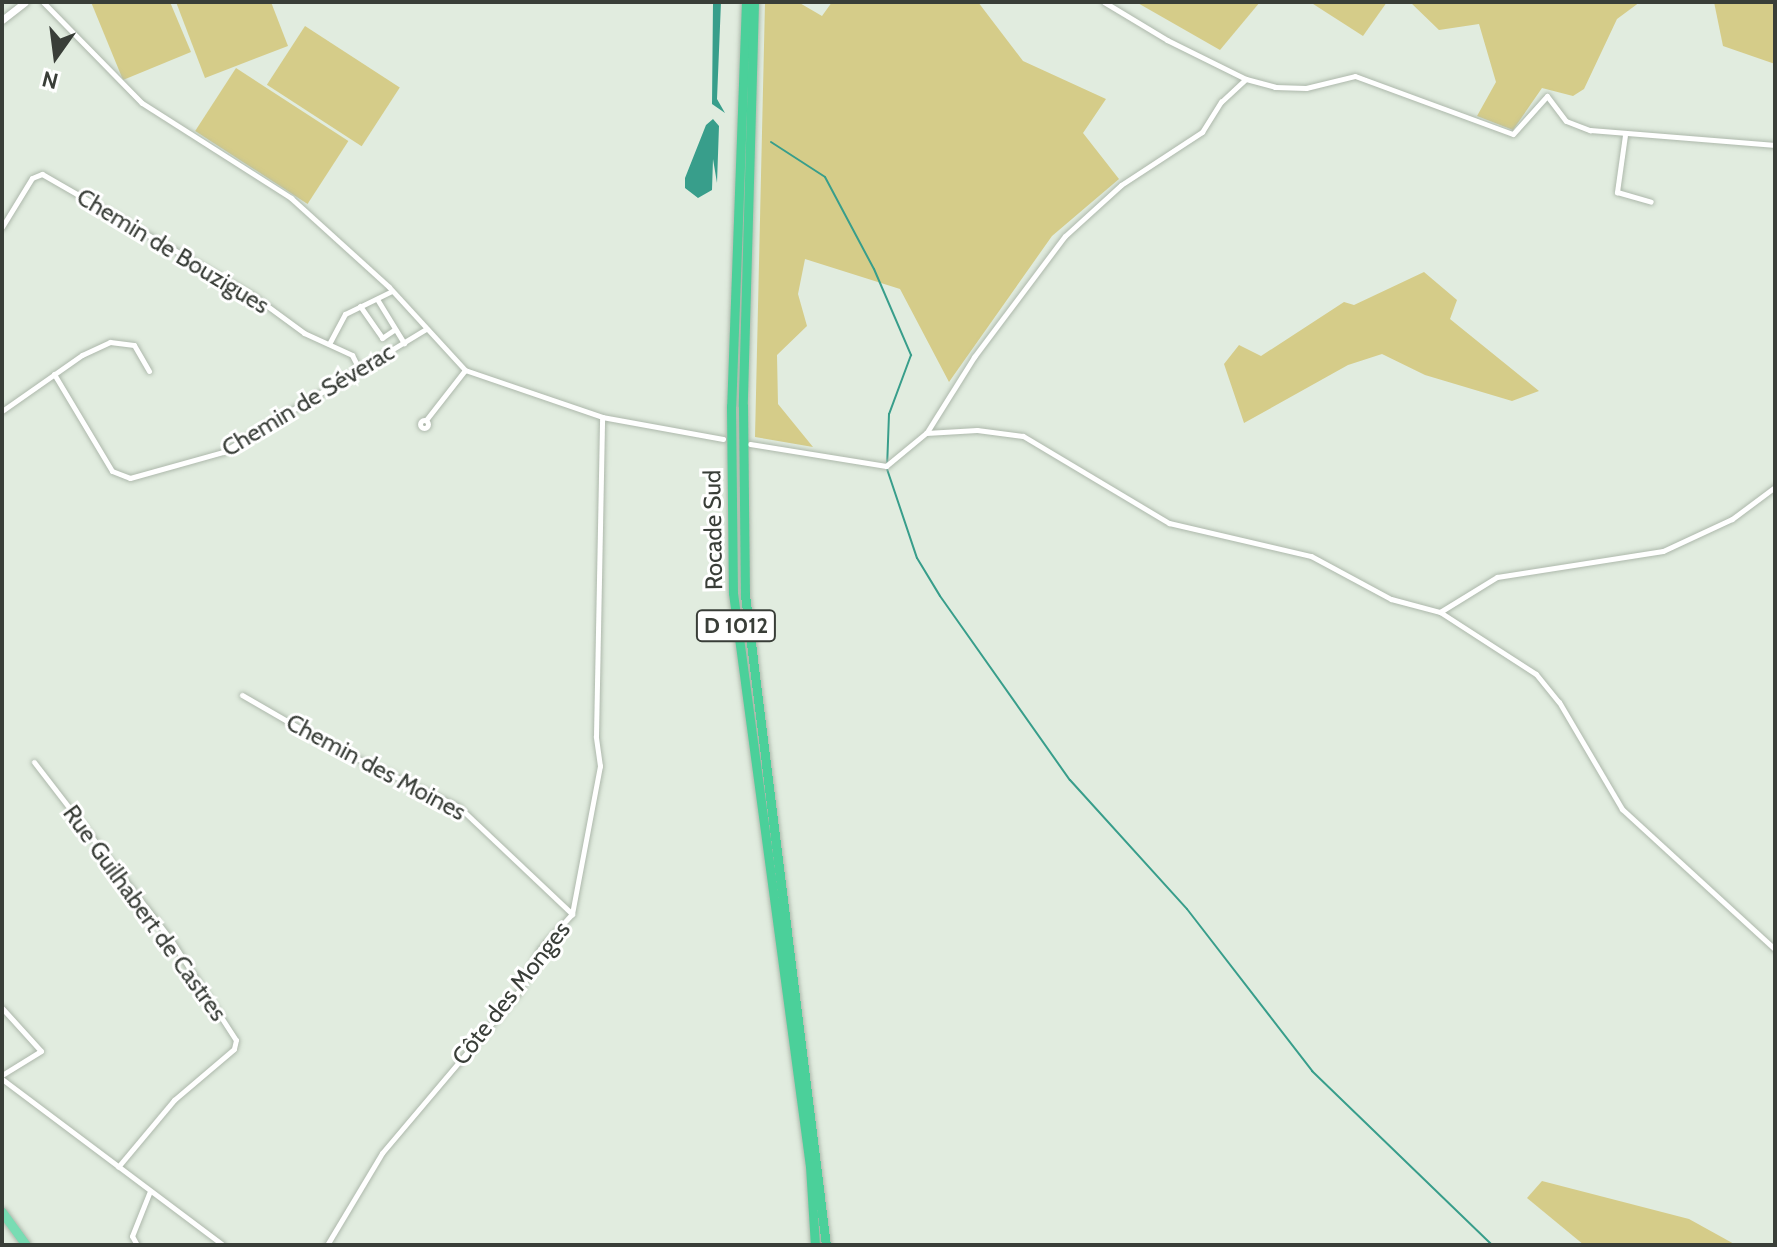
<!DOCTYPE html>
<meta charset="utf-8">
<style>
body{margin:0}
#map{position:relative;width:1777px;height:1247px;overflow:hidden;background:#e1ecdf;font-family:Cabin,sans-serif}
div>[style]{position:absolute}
.green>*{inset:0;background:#d5cc89;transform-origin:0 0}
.water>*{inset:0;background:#389e8b}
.stream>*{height:2px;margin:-1px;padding:0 1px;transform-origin:1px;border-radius:1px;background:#389e8b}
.roads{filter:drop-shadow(0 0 2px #adb8ab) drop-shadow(0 0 2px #adb8ab)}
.minor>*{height:5px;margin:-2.5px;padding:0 2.5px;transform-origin:2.5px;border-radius:2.5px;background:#fff}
.minor>.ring{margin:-2.5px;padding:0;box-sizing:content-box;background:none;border:5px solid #fff;border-radius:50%}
.tertiary>*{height:7px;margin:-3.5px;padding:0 3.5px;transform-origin:3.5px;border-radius:3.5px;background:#fff}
.primary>*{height:9px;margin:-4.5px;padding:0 4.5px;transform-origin:4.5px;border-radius:4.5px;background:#78dcb3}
.trunk>*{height:9px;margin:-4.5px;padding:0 4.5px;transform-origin:4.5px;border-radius:4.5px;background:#4bd09a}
span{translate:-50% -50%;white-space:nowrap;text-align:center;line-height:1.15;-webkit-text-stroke:6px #fff;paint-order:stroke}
.shield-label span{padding:2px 6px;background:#fff;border:2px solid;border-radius:6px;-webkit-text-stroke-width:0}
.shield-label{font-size:22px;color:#393e38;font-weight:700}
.street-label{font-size:24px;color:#393e38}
.frame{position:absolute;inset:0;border:4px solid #393e38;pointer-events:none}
.north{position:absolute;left:16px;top:16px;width:80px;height:80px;-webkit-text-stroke:6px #fff;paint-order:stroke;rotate:194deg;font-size:22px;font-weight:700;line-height:32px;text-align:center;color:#393e38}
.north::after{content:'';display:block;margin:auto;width:28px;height:36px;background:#393e38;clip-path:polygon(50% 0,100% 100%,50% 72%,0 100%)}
</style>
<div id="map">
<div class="green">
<i style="clip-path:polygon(91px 2px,170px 2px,191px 52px,123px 80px)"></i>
<i style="clip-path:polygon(176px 2px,271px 2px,288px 46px,205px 78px)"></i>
<i style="clip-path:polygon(765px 2px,798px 2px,822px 16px,832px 2px,978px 2px,1023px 61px,1106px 99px,1083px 133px,1119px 179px,1052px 236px,949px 382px,900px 289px,805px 259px,798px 294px,807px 326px,777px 355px,778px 404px,813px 447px,755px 437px)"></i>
<i style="clip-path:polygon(1136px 2px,1260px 2px,1220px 50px)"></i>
<i style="clip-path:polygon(1310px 2px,1387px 2px,1363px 36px)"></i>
<i style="clip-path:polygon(1410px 2px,1640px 2px,1617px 19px,1584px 89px,1573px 96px,1542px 88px,1513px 130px,1477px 116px,1496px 82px,1479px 24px,1439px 30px)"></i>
<i style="clip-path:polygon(1714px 2px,1775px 2px,1775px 64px,1723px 46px)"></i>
<i style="left:305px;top:26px;width:113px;height:70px;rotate:33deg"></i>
<i style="left:236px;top:68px;width:134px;height:75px;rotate:33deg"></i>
<i style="clip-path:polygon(1424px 272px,1457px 300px,1450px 319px,1539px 391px,1512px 401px,1425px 375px,1382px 354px,1348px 365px,1244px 423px,1224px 364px,1239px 345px,1261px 356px,1344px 302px,1354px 305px)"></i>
<i style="clip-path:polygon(1542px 1181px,1689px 1219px,1736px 1245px,1584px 1245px,1527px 1198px)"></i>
</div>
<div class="water">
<i style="clip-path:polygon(713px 2px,721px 2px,717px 99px,725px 113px,712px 104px)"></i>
<i style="clip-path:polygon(713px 119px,719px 126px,717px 183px,713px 159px,712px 190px,698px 198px,685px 188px,685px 178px,706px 125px)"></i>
</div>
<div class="stream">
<i style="left:771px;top:142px;width:64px;rotate:32.9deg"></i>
<i style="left:825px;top:177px;width:104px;rotate:62deg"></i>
<i style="left:874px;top:269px;width:94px;rotate:66.7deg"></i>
<i style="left:911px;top:355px;width:63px;rotate:110.4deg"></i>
<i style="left:889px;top:414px;width:55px;rotate:92.1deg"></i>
<i style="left:887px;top:469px;width:94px;rotate:71.4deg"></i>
<i style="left:917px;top:558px;width:44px;rotate:58.8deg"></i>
<i style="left:940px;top:596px;width:225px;rotate:54.8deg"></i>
<i style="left:1070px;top:780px;width:174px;rotate:47.8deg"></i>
<i style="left:1187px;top:909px;width:205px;rotate:52.3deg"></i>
<i style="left:1312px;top:1071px;width:250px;rotate:44deg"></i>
</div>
<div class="roads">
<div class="minor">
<i style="left:43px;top:2px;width:141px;rotate:45.6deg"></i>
<i style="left:142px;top:103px;width:177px;rotate:32.5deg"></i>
<i style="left:291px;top:198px;width:132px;rotate:42.2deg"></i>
<i style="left:389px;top:287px;width:113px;rotate:47.5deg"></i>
<i style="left:465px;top:370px;width:145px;rotate:18.9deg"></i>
<i style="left:602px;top:417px;width:123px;rotate:10.3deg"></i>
<i style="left:1104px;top:2px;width:74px;rotate:31.1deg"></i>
<i style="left:1167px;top:40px;width:88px;rotate:26.3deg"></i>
<i style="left:1246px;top:79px;width:30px;rotate:15deg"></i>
<i style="left:1275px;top:87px;width:31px;rotate:2deg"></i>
<i style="left:1306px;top:88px;width:50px;rotate:-13.8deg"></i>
<i style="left:1355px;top:76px;width:168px;rotate:20.2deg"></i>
<i style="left:1513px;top:134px;width:51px;rotate:-48.2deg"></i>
<i style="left:1547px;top:96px;width:31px;rotate:53deg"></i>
<i style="left:1566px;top:121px;width:26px;rotate:21deg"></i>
<i style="left:1590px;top:130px;width:186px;rotate:4.6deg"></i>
<i style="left:1625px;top:135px;width:58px;rotate:98deg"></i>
<i style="left:1617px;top:192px;width:35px;rotate:16deg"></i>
<i style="left:2px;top:227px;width:57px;rotate:-58.5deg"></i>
<i style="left:32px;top:178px;width:11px;rotate:-22deg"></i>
<i style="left:42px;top:174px;width:241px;rotate:29.9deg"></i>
<i style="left:251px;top:294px;width:66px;rotate:36.3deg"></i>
<i style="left:304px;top:333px;width:53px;rotate:24.6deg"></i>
<i style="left:352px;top:355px;width:13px;rotate:63deg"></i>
<i style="left:377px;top:299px;width:52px;rotate:58.5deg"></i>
<i style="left:360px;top:306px;width:39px;rotate:55deg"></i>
<i style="left:382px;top:338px;width:14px;rotate:-34deg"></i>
<i style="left:329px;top:344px;width:34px;rotate:-62deg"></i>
<i style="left:345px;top:314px;width:52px;rotate:-26.1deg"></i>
<i style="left:54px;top:374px;width:113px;rotate:59.1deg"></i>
<i style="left:112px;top:471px;width:19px;rotate:21deg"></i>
<i style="left:130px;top:478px;width:97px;rotate:-15.6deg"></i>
<i style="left:223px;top:452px;width:237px;rotate:-31.2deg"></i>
<i style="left:2px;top:411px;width:98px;rotate:-35deg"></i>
<i style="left:82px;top:355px;width:31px;rotate:-25deg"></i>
<i style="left:110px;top:342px;width:24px;rotate:7deg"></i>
<i style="left:134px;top:345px;width:30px;rotate:60deg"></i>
<i class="ring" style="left:420px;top:420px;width:3px;height:3px"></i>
<i style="left:426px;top:420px;width:63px;rotate:-52deg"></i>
<i style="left:927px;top:432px;width:89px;rotate:-57.9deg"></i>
<i style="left:974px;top:357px;width:151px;rotate:-53.1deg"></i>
<i style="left:1065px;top:236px;width:76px;rotate:-42.3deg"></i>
<i style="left:1121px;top:185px;width:97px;rotate:-33.2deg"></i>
<i style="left:1202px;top:132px;width:36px;rotate:-58deg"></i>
<i style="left:1221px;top:102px;width:34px;rotate:-43deg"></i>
<i style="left:750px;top:444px;width:138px;rotate:9.2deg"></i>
<i style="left:886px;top:466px;width:52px;rotate:-39.5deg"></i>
<i style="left:926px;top:433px;width:51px;rotate:-3.4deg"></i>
<i style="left:977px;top:430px;width:46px;rotate:7.4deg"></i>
<i style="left:1023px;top:436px;width:170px;rotate:30.8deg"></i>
<i style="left:1169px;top:523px;width:146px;rotate:13.1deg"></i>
<i style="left:1311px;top:556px;width:91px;rotate:28.3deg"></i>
<i style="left:1391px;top:599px;width:51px;rotate:14.9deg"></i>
<i style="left:1440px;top:612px;width:114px;rotate:32.9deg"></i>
<i style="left:1536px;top:674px;width:36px;rotate:51deg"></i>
<i style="left:1559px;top:702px;width:124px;rotate:59.5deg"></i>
<i style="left:1622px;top:809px;width:207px;rotate:42.5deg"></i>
<i style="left:1440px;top:612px;width:67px;rotate:-31.6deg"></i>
<i style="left:1497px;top:577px;width:168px;rotate:-8.9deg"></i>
<i style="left:1663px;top:551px;width:76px;rotate:-24.9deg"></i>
<i style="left:1732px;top:519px;width:54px;rotate:-36.7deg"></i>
<i style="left:242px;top:695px;width:96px;rotate:30deg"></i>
<i style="left:325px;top:743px;width:148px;rotate:25.5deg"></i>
<i style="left:459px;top:807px;width:156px;rotate:43.4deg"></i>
<i style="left:34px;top:762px;width:225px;rotate:52.4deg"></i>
<i style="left:171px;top:940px;width:119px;rotate:57deg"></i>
<i style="left:236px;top:1040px;width:9px;rotate:103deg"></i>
<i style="left:234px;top:1049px;width:79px;rotate:139.6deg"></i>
<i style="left:174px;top:1100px;width:87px;rotate:129.9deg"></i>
<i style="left:2px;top:1008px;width:58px;rotate:47.8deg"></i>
<i style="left:41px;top:1051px;width:46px;rotate:148.4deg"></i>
<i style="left:2px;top:1079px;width:276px;rotate:36.9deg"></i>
<i style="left:137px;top:1245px;width:10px;rotate:-119deg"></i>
<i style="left:132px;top:1236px;width:48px;rotate:-68.2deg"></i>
<i style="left:327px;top:1245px;width:107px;rotate:-59.1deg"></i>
<i style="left:382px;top:1153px;width:212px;rotate:-49.8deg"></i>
<i style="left:519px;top:991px;width:47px;rotate:-63.4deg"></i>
<i style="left:540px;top:949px;width:47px;rotate:-47.6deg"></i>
<i style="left:572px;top:914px;width:151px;rotate:-79.3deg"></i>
<i style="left:600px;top:766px;width:30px;rotate:-98deg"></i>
<i style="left:596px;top:736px;width:319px;rotate:-88.9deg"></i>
</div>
<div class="tertiary">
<i style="left:2px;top:20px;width:29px;rotate:-38deg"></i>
</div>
<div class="primary">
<i style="left:2px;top:1212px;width:41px;rotate:54deg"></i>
</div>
<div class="trunk">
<i style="left:746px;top:2px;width:404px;rotate:92.1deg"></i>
<i style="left:731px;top:406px;width:187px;rotate:89.4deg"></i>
<i style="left:733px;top:593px;width:578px;rotate:82.35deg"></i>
<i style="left:810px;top:1166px;width:79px;rotate:86.4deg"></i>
<i style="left:754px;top:2px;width:404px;rotate:91.6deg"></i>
<i style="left:743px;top:406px;width:189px;rotate:89.4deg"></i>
<i style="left:745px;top:595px;width:655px;rotate:82.9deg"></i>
</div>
</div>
<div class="shield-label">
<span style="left:736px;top:626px">D 1012</span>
</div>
<div class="street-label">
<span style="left:173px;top:251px;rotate:31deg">Chemin de Bouzigues</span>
<span style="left:308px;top:400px;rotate:-31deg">Chemin de Séverac</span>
<span style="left:713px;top:530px;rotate:-91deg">Rocade Sud</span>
<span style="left:376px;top:767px;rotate:28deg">Chemin des Moines</span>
<span style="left:145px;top:913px;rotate:54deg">Rue Guilhabert de Castres</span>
<span style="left:511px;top:993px;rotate:-52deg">Côte des Monges</span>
</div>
<div class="frame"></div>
<div class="north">N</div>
</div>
